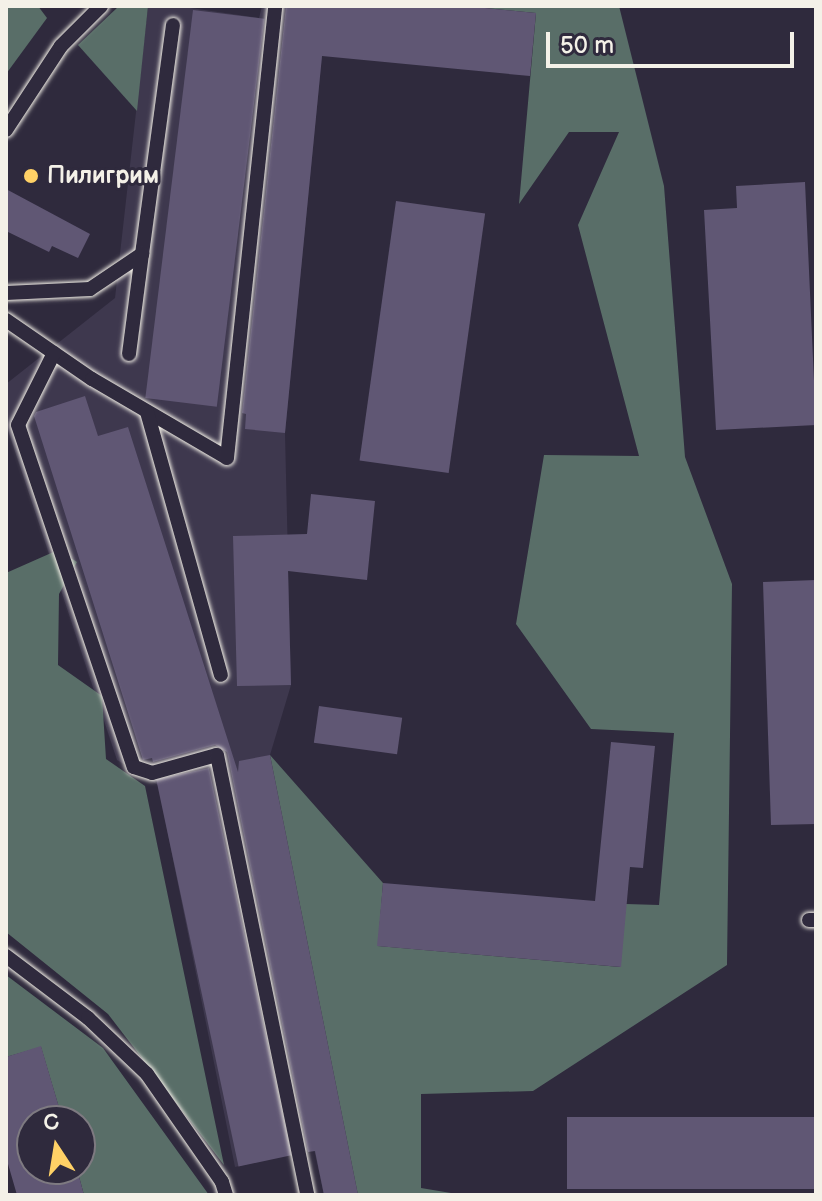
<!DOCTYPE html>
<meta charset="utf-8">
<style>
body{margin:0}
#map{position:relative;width:822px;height:1201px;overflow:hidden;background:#2f2a3d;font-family:"Balsamiq Sans",sans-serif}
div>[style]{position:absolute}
.built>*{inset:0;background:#3e384e}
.green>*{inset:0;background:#596e68}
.building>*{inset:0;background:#605774;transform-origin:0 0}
.roads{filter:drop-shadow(0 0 2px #f4f1e8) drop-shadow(0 0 2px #f4f1e8)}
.lane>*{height:14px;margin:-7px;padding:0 7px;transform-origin:7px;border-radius:7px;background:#2f2a3d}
.dots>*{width:22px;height:22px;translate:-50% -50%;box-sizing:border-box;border:4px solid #2f2a3d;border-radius:50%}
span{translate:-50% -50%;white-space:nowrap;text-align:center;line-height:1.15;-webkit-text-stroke:6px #2f2a3d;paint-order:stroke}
.poi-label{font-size:24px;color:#f4f1e8;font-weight:700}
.left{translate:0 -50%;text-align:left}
.frame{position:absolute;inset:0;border:8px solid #f4f1e8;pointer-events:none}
.north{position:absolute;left:16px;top:1105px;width:80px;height:80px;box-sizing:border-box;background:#2f2a3d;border:2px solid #7e7a81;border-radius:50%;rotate:348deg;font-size:22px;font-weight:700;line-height:32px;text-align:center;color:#f4f1e8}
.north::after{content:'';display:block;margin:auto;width:28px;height:36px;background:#ffd166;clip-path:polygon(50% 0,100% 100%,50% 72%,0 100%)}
.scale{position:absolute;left:546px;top:32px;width:248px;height:36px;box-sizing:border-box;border:4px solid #f4f1e8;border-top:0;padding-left:10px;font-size:24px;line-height:28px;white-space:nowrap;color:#f4f1e8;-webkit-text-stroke:6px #2f2a3d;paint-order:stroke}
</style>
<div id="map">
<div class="built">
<i style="clip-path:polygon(148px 6px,177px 6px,259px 18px,262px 6px,314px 6px,322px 56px,285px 433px,291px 685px,270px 755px,358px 1195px,324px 1195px,314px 1149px,235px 1167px,158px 785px,117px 760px,6px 424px,6px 384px,115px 298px)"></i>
</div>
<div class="green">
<i style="clip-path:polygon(6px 6px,38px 6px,47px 18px,6px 74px)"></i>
<i style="clip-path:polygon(119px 6px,148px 6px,137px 111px,78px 45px)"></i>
<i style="clip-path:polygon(465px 6px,619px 6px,664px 186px,685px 457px,732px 584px,727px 965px,533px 1091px,421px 1094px,421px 1188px,463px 1195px,358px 1195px,270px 755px,383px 883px,378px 946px,620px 967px,626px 904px,659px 905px,674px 733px,591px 729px,516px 624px,544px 455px,639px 456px,578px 225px,619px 132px,569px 132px,519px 204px,536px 13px)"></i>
<i style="clip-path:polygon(58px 550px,77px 562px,59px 594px,58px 665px,102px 696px,106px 759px,145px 786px,224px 1165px,108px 1014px,6px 932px,6px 573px)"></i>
<i style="clip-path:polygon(6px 975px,103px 1048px,209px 1195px,84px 1195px,77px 1169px,80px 1169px,80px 1121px,63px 1121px,41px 1047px,6px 1057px)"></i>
</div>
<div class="building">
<i style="clip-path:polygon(286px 6px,465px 6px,536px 13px,530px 76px,322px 56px,285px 433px,245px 429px,246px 414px,242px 413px)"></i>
<i style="left:193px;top:10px;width:72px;height:391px;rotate:7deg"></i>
<i style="clip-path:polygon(805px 182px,816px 425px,716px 430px,704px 210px,737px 208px,736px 186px)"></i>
<i style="clip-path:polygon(6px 189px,90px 234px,78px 258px,52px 246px,49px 252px,6px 231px)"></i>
<i style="left:396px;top:201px;width:90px;height:262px;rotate:8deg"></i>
<i style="clip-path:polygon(85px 396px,98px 436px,128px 427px,238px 772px,239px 761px,270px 755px,358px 1195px,324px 1195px,315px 1151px,308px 1152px,227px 752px,215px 745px,153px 762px,152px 758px,143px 760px,34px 416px,36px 412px)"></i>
<i style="clip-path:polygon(311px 494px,375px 501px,367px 580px,288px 571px,291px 685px,237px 686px,233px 536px,307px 534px)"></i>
<i style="clip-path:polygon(816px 580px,816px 824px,771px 825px,763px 582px)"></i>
<i style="left:319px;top:706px;width:84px;height:37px;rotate:8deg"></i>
<i style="clip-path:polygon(611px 742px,655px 746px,643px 868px,630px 867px,621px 967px,377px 946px,383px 883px,595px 901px)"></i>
<i style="left:209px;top:768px;width:396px;height:54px;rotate:78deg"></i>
<i style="clip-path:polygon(41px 1046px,63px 1121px,32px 1121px,32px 1169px,77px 1169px,84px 1195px,17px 1195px,6px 1157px,6px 1057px)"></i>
<i style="left:816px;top:1117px;width:72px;height:249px;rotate:90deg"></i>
</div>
<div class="roads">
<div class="lane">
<i style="left:6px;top:130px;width:100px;rotate:-56.8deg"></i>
<i style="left:61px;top:46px;width:57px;rotate:-45deg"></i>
<i style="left:6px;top:293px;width:84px;rotate:-2.7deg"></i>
<i style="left:90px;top:289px;width:63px;rotate:-33.9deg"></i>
<i style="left:142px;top:254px;width:231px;rotate:-82.3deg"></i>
<i style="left:6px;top:320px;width:104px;rotate:34.5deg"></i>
<i style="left:92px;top:379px;width:156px;rotate:30.3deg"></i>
<i style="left:227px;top:458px;width:455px;rotate:-83.9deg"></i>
<i style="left:54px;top:353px;width:80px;rotate:116.6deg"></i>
<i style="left:18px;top:425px;width:361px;rotate:71.3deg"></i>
<i style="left:134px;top:767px;width:19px;rotate:18deg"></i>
<i style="left:152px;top:773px;width:67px;rotate:-15.5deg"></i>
<i style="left:217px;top:755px;width:449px;rotate:78.4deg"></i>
<i style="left:129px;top:354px;width:101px;rotate:-82.6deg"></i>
<i style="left:147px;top:412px;width:273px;rotate:74.3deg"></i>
<i style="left:809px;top:920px;width:7px"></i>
<i style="left:6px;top:956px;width:103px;rotate:37.1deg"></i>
<i style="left:88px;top:1018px;width:81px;rotate:43.5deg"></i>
<i style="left:147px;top:1074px;width:131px;rotate:55.2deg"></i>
<i style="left:222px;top:1182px;width:14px;rotate:73deg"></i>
</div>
</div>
<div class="dots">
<i style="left:31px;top:176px;background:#ffd166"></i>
</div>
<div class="poi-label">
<span class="left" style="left:47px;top:176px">Пилигрим</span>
</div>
<div class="frame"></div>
<div class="north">С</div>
<div class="scale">50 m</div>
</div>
